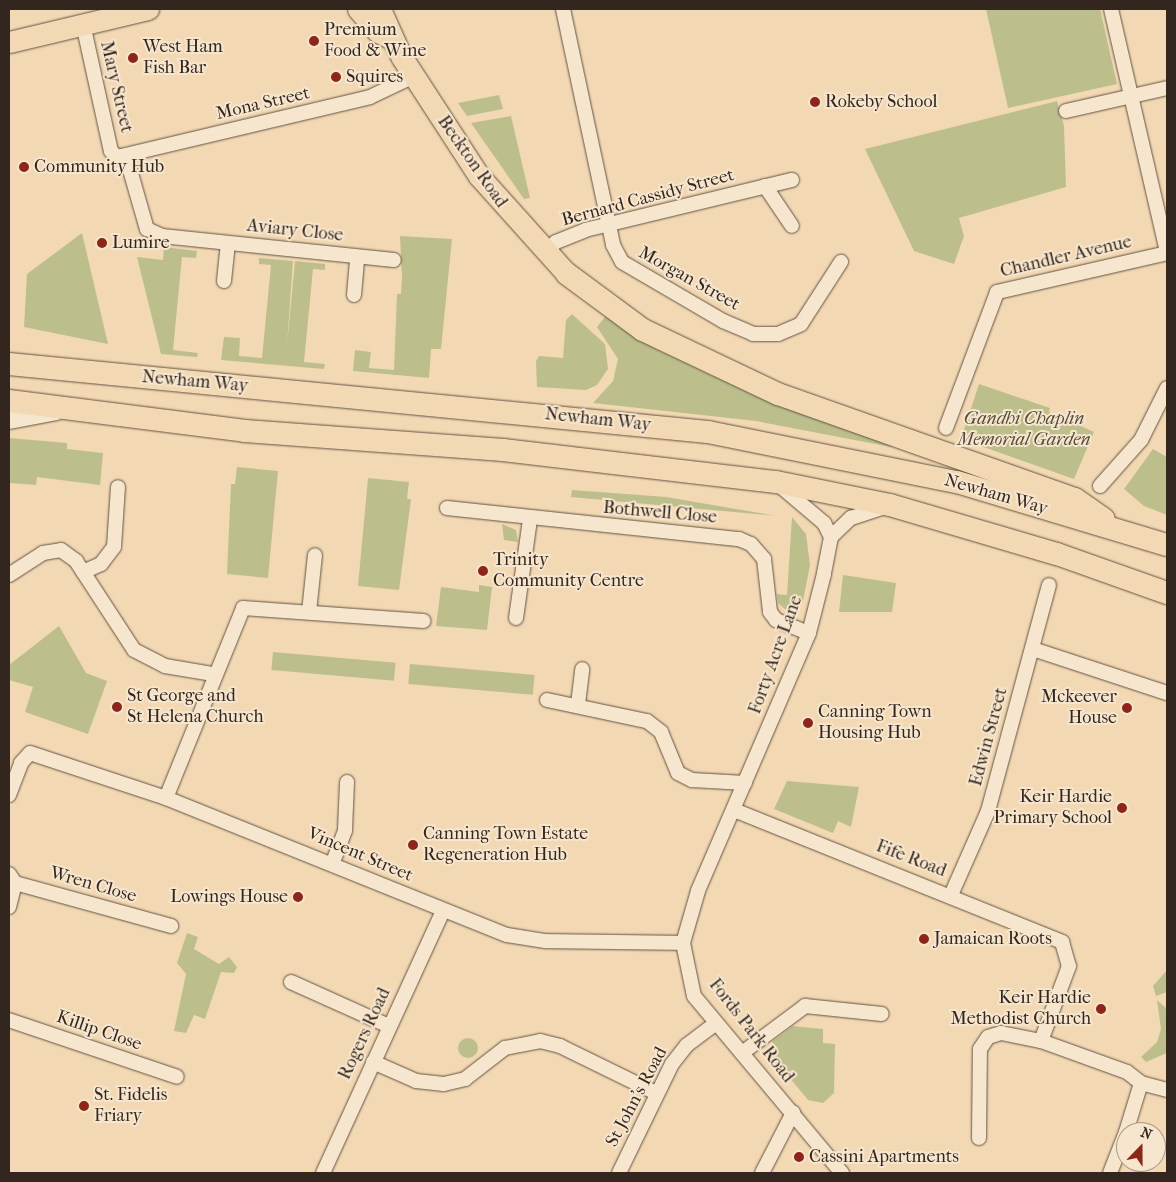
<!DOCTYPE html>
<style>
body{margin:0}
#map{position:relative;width:1176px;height:1182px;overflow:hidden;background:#f3d9b3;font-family:"IM FELL French Canon",serif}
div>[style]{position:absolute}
.green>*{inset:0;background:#bcbf8c;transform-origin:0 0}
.round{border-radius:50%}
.roads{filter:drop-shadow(0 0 1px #625343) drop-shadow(0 0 1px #625343)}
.minor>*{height:14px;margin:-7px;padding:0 7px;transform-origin:7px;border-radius:7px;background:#f7e6ce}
.tertiary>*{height:18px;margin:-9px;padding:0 9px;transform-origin:9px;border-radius:9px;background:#f7e6ce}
.primary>*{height:21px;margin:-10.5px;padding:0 10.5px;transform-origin:10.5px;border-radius:10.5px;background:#f3d9b3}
.trunk>*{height:22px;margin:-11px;padding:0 11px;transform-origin:11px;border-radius:11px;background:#f3d9b3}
.dots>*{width:14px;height:14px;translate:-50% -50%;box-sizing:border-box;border:2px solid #f7e6ce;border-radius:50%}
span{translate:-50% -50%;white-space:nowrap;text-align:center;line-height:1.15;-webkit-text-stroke:4px #f7e6ce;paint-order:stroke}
.poi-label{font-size:18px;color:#32261e}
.left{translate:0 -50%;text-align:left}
.right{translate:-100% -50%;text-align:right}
.street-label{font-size:18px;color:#32261e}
.park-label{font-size:18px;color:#544c3a;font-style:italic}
.frame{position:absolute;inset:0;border:10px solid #32261e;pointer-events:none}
.north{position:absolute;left:1116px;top:1122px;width:50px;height:50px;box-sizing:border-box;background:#f7e6ce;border:1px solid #a89988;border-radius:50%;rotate:22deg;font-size:14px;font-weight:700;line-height:20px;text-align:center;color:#32261e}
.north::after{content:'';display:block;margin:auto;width:18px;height:22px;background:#8f2418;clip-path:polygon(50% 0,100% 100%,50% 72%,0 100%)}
</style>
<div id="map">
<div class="green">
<i style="clip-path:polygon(986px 9px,1100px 9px,1117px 84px,1008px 108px)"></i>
<i style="clip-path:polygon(499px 95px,503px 109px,467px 116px,458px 103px)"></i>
<i style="clip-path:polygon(1057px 101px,1064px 126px,1066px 187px,959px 218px,964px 236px,954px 264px,914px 251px,865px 149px)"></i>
<i style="clip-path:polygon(511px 116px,530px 198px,524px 199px,471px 123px)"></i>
<i style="clip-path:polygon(82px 233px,108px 344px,24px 327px,27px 274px)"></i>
<i style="clip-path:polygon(400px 236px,452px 239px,441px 349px,431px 349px,429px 378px,353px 371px,355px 350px,371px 352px,369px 368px,394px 370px,397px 294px,401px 294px,402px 277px)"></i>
<i style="clip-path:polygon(164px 247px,197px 251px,196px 258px,182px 257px,173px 350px,198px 353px,197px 357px,161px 354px,137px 257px,163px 260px)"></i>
<i style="clip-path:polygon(259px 258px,293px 261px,287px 345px,295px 261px,325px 264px,325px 270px,313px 269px,304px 362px,325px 364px,324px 369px,221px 360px,224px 337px,240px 338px,239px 356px,262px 358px,271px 265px,259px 264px)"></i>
<i style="clip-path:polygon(572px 314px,605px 344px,608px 369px,597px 385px,586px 390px,537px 387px,536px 361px,539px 356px,563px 358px,566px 320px)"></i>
<i style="clip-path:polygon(607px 314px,656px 349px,752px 394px,894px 442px,891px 447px,756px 421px,593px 403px,613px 381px,618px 359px,597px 327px)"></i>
<i style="clip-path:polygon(979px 384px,1050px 408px,1049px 412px,1094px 432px,1074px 479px,961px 439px)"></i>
<i style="clip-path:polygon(9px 438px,67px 443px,67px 449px,103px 453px,100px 485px,37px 477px,36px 485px,9px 483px)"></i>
<i style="clip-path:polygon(1153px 449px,1167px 457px,1167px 515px,1144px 506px,1124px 489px)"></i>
<i style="clip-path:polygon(237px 467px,278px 471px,268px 578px,227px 574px,231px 484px,235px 484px)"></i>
<i style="clip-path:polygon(368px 478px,409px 482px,407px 499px,411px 499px,399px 590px,358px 586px)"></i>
<i style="clip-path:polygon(572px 490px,666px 497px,777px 516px,571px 497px)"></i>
<i style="clip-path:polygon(792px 517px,806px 534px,810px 565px,803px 601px,787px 611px,778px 603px,777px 594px,787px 595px)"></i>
<i style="clip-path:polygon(502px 524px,516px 530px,518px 542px,504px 540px)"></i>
<i style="clip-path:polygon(843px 575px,896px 583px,892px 612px,839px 612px)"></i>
<i style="clip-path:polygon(479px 585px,492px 587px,487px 630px,436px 626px,441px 587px,479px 592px)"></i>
<i style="clip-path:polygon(59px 626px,86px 673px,107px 681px,88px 734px,25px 712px,33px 687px,9px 680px,9px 665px)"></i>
<i style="left:273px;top:652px;width:123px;height:18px;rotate:5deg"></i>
<i style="left:410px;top:664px;width:125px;height:20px;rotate:5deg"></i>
<i style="clip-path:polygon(787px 781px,859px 787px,851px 827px,838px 821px,833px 833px,774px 809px)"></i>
<i style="clip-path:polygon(187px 933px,198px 937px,194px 949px,219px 964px,229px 957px,237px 967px,234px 973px,221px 972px,205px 1019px,194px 1015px,186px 1033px,174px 1031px,186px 974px,177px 963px)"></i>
<i style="clip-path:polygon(1167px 970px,1167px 992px,1156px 996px,1153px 986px)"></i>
<i style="clip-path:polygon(1157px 1000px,1167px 1009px,1167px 1053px,1146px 1062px,1141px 1057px,1157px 1042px,1161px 1029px)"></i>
<i style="clip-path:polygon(793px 1026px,823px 1029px,823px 1043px,835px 1044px,834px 1093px,823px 1103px,808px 1100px,769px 1053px,773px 1041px)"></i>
<i class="round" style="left:458px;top:1038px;width:20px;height:20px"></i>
</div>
<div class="roads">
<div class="minor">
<i style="left:563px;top:9px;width:241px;rotate:78deg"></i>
<i style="left:613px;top:245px;width:19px;rotate:62deg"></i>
<i style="left:622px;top:262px;width:117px;rotate:30.3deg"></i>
<i style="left:723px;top:321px;width:33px;rotate:23deg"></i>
<i style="left:753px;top:334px;width:25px"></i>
<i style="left:778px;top:334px;width:25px;rotate:-23deg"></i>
<i style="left:801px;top:324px;width:74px;rotate:-57.2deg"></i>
<i style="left:1111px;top:9px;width:249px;rotate:77deg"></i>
<i style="left:83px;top:24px;width:130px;rotate:77.6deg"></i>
<i style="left:111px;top:151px;width:8px;rotate:45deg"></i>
<i style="left:117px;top:157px;width:260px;rotate:-13.3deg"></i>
<i style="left:370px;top:97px;width:49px;rotate:-25.5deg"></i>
<i style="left:1066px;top:111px;width:104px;rotate:-12.8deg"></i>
<i style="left:126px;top:156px;width:76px;rotate:74deg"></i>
<i style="left:147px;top:229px;width:17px;rotate:25deg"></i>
<i style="left:162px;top:236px;width:233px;rotate:5.9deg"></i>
<i style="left:765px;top:186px;width:48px;rotate:56deg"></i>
<i style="left:544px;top:253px;width:16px;rotate:-43deg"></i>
<i style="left:556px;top:242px;width:31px;rotate:-22deg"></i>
<i style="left:585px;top:230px;width:213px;rotate:-13.6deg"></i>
<i style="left:224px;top:281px;width:38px;rotate:-84deg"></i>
<i style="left:354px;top:295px;width:38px;rotate:-85deg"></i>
<i style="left:946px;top:428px;width:145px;rotate:-69.4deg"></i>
<i style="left:997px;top:292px;width:174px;rotate:-12.9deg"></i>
<i style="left:779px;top:485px;width:59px;rotate:40.2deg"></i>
<i style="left:824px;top:523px;width:16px;rotate:63deg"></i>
<i style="left:831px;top:537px;width:38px;rotate:101deg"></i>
<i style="left:824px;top:574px;width:61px;rotate:104.3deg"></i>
<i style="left:809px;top:633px;width:281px;rotate:113.3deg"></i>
<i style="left:698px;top:891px;width:54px;rotate:106.1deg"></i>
<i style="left:683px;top:943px;width:54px;rotate:78.3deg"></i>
<i style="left:694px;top:996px;width:231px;rotate:50.1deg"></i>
<i style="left:1100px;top:486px;width:62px;rotate:-48.3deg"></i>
<i style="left:1141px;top:440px;width:58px;rotate:-63.4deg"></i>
<i style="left:447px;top:508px;width:294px;rotate:6.1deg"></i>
<i style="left:739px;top:539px;width:13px;rotate:23deg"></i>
<i style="left:751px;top:544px;width:20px;rotate:49deg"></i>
<i style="left:764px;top:559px;width:53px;rotate:83.5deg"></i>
<i style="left:770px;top:612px;width:10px;rotate:53deg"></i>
<i style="left:776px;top:620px;width:35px;rotate:22deg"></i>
<i style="left:831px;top:537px;width:28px;rotate:-44deg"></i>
<i style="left:851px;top:518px;width:36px;rotate:-18deg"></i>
<i style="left:83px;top:572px;width:20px;rotate:-24deg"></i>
<i style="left:101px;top:564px;width:21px;rotate:-53deg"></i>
<i style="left:114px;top:547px;width:60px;rotate:-86.2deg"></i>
<i style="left:9px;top:575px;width:40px;rotate:-32.9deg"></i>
<i style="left:43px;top:553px;width:18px;rotate:-9deg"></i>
<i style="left:61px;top:550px;width:19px;rotate:36deg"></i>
<i style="left:76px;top:561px;width:106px;rotate:56.9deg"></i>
<i style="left:134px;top:650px;width:35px;rotate:27deg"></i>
<i style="left:165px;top:666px;width:49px;rotate:9.5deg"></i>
<i style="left:309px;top:612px;width:57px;rotate:-84deg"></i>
<i style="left:516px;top:618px;width:99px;rotate:-81.9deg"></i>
<i style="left:1033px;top:649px;width:141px;rotate:18.2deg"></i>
<i style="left:547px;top:700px;width:102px;rotate:11.9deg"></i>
<i style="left:647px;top:721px;width:18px;rotate:38deg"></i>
<i style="left:661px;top:732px;width:44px;rotate:67.5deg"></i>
<i style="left:678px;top:773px;width:16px;rotate:27deg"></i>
<i style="left:692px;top:780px;width:53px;rotate:3.2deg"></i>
<i style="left:578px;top:704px;width:35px;rotate:-83deg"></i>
<i style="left:9px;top:795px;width:34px;rotate:-69deg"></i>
<i style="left:21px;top:763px;width:13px;rotate:-48deg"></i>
<i style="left:30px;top:753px;width:143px;rotate:18.3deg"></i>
<i style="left:166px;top:798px;width:367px;rotate:21.9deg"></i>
<i style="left:507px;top:935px;width:39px;rotate:9deg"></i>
<i style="left:546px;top:941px;width:137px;rotate:0.8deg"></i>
<i style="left:166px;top:798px;width:205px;rotate:-67.9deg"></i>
<i style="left:243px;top:608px;width:181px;rotate:4.1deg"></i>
<i style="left:734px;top:810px;width:354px;rotate:21.9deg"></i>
<i style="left:1062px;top:942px;width:25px;rotate:74deg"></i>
<i style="left:1069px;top:966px;width:80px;rotate:110.5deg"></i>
<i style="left:333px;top:862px;width:34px;rotate:-69deg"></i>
<i style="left:345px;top:830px;width:48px;rotate:-87.6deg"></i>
<i style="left:9px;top:874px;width:11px;rotate:56deg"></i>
<i style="left:15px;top:883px;width:162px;rotate:15.4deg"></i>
<i style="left:951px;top:895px;width:92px;rotate:-66.2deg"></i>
<i style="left:988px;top:811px;width:234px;rotate:-74.9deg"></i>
<i style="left:9px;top:907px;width:25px;rotate:-76deg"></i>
<i style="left:291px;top:982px;width:107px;rotate:24.2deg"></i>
<i style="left:9px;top:1020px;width:177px;rotate:18.7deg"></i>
<i style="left:742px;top:1053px;width:79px;rotate:-36.7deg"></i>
<i style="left:805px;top:1006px;width:77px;rotate:5.9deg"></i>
<i style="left:373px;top:1062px;width:47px;rotate:23.8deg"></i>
<i style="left:416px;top:1081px;width:28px;rotate:6deg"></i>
<i style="left:444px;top:1084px;width:22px;rotate:-13deg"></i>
<i style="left:465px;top:1079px;width:51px;rotate:-37.8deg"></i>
<i style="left:505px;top:1048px;width:36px;rotate:-11deg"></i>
<i style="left:540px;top:1041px;width:21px;rotate:14deg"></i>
<i style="left:560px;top:1046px;width:107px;rotate:26.1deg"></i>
<i style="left:1141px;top:1083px;width:27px;rotate:15deg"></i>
<i style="left:979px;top:1138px;width:89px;rotate:-89.4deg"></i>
<i style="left:980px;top:1049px;width:14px;rotate:-56deg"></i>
<i style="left:988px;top:1037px;width:14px;rotate:-17deg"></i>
<i style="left:1001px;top:1033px;width:41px;rotate:11.3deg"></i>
<i style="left:1041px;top:1041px;width:91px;rotate:19.8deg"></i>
<i style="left:1127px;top:1072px;width:18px;rotate:38deg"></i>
<i style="left:1141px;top:1083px;width:51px;rotate:107deg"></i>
<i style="left:323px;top:1173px;width:288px;rotate:-65.4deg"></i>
<i style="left:619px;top:1173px;width:121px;rotate:-64.1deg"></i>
<i style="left:672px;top:1064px;width:24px;rotate:-52deg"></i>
<i style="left:687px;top:1045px;width:36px;rotate:-37deg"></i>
<i style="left:762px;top:1173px;width:68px;rotate:-62.7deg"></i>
<i style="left:1110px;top:1173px;width:44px;rotate:-68.7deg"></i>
</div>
<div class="tertiary">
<i style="left:9px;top:420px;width:48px;rotate:-10.8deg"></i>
</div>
<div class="primary">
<i style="left:358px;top:9px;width:30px;rotate:49deg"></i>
<i style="left:378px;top:32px;width:16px;rotate:27deg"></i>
<i style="left:380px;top:9px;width:51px;rotate:65.9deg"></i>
<i style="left:401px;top:56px;width:143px;rotate:57deg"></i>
<i style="left:479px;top:176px;width:132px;rotate:48.1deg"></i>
<i style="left:9px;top:42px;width:143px;rotate:-13.4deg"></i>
</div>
<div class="trunk">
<i style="left:567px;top:274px;width:94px;rotate:36.4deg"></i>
<i style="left:643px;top:330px;width:149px;rotate:25.4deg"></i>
<i style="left:778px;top:394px;width:315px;rotate:19.5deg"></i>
<i style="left:1075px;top:499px;width:35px;rotate:35deg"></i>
<i style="left:9px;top:364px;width:702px;rotate:5.56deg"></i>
<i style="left:708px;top:432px;width:254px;rotate:11.4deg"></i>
<i style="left:957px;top:482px;width:219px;rotate:16.7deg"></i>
<i style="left:9px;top:401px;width:238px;rotate:7.2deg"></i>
<i style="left:245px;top:431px;width:259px;rotate:4.2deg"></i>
<i style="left:503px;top:450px;width:275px;rotate:6.7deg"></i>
<i style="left:776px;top:482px;width:116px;rotate:11.4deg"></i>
<i style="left:890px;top:505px;width:174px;rotate:16.4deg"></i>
<i style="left:1057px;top:554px;width:117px;rotate:19.5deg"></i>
</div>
</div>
<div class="dots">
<i style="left:314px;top:41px;background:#8f2418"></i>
<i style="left:133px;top:58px;background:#8f2418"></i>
<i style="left:336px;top:77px;background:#8f2418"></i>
<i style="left:815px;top:102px;background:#8f2418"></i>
<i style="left:24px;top:167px;background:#8f2418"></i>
<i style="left:102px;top:243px;background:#8f2418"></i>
<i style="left:483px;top:571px;background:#8f2418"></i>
<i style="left:117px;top:707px;background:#8f2418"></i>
<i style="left:1127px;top:708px;background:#8f2418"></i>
<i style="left:808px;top:723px;background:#8f2418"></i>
<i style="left:1122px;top:808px;background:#8f2418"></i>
<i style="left:413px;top:845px;background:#8f2418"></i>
<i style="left:298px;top:897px;background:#8f2418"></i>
<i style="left:924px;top:939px;background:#8f2418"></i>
<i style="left:1101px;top:1009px;background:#8f2418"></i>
<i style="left:84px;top:1106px;background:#8f2418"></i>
<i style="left:799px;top:1157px;background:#8f2418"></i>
</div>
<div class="poi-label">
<span class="left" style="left:324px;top:41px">Premium<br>Food &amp; Wine</span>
<span class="left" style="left:143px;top:58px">West Ham<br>Fish Bar</span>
<span class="left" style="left:346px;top:77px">Squires</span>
<span class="left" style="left:825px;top:102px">Rokeby School</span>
<span class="left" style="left:34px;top:167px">Community Hub</span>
<span class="left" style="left:112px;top:243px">Lumire</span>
<span class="left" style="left:493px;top:571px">Trinity<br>Community Centre</span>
<span class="left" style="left:127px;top:707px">St George and<br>St Helena Church</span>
<span class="right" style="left:1117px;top:708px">Mckeever<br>House</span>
<span class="left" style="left:818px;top:723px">Canning Town<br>Housing Hub</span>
<span class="right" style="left:1112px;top:808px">Keir Hardie<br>Primary School</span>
<span class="left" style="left:423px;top:845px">Canning Town Estate<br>Regeneration Hub</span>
<span class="right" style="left:288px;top:897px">Lowings House</span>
<span class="left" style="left:934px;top:939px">Jamaican Roots</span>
<span class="right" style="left:1091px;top:1009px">Keir Hardie<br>Methodist Church</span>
<span class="left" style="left:94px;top:1106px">St. Fidelis<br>Friary</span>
<span class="left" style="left:809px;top:1157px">Cassini Apartments</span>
</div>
<div class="street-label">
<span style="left:116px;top:87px;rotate:77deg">Mary Street</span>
<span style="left:263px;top:104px;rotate:-13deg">Mona Street</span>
<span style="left:472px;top:162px;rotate:55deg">Beckton Road</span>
<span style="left:648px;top:198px;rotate:-15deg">Bernard Cassidy Street</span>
<span style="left:295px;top:231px;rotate:6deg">Aviary Close</span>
<span style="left:1066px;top:257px;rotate:-13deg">Chandler Avenue</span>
<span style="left:689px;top:279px;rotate:29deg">Morgan Street</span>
<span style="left:195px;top:382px;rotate:5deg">Newham Way</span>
<span style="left:598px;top:420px;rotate:6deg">Newham Way</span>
<span style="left:996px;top:495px;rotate:16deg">Newham Way</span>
<span style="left:660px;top:513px;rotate:5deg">Bothwell Close</span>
<span style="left:776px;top:655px;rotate:-70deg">Forty Acre Lane</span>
<span style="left:989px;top:737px;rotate:-75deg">Edwin Street</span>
<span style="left:360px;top:855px;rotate:23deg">Vincent Street</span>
<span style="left:911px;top:859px;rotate:21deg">Fife Road</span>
<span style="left:93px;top:885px;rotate:16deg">Wren Close</span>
<span style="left:99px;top:1031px;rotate:19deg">Killip Close</span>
<span style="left:751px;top:1031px;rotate:52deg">Fords Park Road</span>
<span style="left:365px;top:1034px;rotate:-65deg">Rogers Road</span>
<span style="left:637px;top:1097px;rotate:-62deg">St John's Road</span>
</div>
<div class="park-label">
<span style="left:1024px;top:430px">Gandhi Chaplin<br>Memorial Garden</span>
</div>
<div class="frame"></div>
<div class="north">N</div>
</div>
